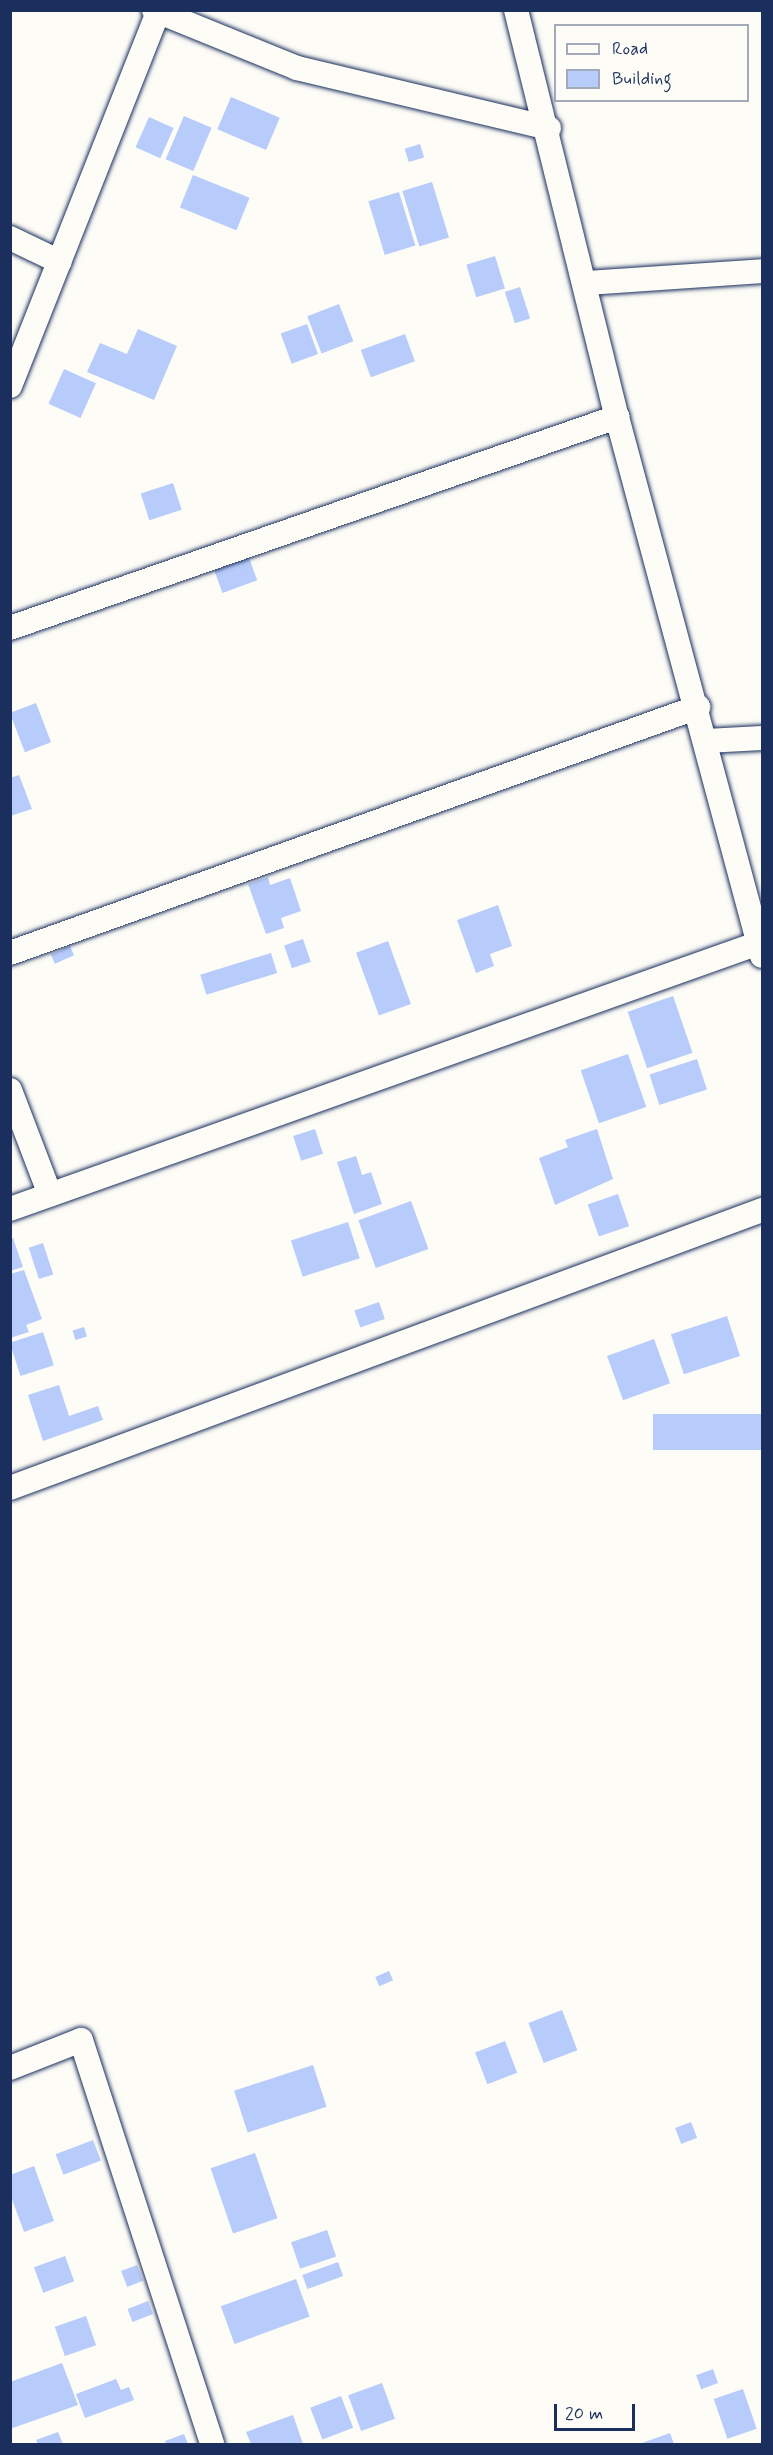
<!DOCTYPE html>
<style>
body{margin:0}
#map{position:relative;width:773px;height:2455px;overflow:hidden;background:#fdfcf7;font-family:Mynerve,sans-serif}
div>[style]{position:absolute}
.building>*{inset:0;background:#b7ccfb;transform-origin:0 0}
.roads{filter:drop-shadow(0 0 2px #1b2f5e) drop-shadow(0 0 2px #1b2f5e)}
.minor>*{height:24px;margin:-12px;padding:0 12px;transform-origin:12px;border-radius:12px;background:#fdfcf7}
span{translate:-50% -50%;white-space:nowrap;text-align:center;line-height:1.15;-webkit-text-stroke:4.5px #fdfcf7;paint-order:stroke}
.frame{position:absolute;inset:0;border:12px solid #1b2f5e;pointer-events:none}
.legend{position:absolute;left:554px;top:24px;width:195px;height:78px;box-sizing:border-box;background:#fdfcf7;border:2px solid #a3aaba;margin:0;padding:8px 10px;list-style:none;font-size:18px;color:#1b2f5e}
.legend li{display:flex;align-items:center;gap:12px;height:30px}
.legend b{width:30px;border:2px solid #a3aaba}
.scale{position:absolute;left:554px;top:2404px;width:81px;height:27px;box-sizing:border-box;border:3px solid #1b2f5e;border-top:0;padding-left:8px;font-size:18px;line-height:21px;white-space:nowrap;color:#1b2f5e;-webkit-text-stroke:4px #fdfcf7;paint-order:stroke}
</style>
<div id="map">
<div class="building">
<i style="left:231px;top:97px;width:53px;height:35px;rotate:23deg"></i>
<i style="left:184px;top:116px;width:30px;height:47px;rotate:23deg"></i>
<i style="left:149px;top:117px;width:27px;height:33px;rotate:24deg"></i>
<i style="left:420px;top:144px;width:14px;height:16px;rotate:73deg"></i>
<i style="left:193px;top:175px;width:61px;height:35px;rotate:22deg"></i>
<i style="left:432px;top:182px;width:58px;height:31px;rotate:73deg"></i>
<i style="left:399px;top:192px;width:56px;height:32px;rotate:73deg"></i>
<i style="left:495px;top:256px;width:34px;height:30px;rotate:73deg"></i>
<i style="left:520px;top:287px;width:33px;height:16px;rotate:72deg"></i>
<i style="left:339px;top:304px;width:40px;height:34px;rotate:69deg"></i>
<i style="left:307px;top:324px;width:32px;height:28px;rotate:70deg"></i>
<i style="clip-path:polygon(138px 329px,177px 346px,154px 400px,87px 372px,100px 343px,127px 354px)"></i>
<i style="left:405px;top:334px;width:29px;height:47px;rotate:70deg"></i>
<i style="left:64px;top:369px;width:35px;height:38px;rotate:24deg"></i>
<i style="left:173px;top:483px;width:28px;height:34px;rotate:72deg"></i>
<i style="left:248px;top:555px;width:27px;height:37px;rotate:70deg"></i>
<i style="left:36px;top:703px;width:42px;height:28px;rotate:69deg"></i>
<i style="clip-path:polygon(19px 775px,32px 809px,10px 816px,10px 778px)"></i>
<i style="clip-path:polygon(268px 877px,270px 885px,290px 878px,301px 911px,281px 918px,284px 928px,266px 934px,248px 884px)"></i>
<i style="clip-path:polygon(498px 905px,512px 946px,490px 954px,494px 966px,476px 973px,457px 920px)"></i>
<i style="left:303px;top:939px;width:24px;height:20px;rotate:71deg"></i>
<i style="left:388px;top:941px;width:67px;height:34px;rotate:70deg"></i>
<i style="left:70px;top:946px;width:10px;height:21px;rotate:66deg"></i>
<i style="left:271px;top:953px;width:21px;height:74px;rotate:73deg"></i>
<i style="left:673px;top:996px;width:60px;height:48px;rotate:71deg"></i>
<i style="left:628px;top:1054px;width:56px;height:50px;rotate:71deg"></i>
<i style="left:697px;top:1059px;width:32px;height:50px;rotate:72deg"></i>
<i style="left:315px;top:1129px;width:26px;height:23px;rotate:72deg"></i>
<i style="clip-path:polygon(597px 1129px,613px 1179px,555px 1205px,539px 1158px,568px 1147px,565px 1140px)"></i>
<i style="clip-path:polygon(356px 1156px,362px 1175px,371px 1172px,382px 1204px,354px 1214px,337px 1162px)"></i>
<i style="left:618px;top:1194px;width:34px;height:32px;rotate:71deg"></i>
<i style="left:411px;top:1201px;width:51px;height:56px;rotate:70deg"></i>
<i style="left:348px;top:1222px;width:38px;height:60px;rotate:72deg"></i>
<i style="clip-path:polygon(13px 1238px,23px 1267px,10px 1271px,10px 1239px)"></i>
<i style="left:43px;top:1243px;width:33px;height:15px;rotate:72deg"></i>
<i style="clip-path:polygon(24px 1270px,42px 1319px,26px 1325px,29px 1332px,10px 1338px,10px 1274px)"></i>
<i style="left:379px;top:1302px;width:18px;height:26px;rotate:71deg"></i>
<i style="left:727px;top:1316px;width:42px;height:59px;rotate:72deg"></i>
<i style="left:84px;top:1327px;width:10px;height:12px;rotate:73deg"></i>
<i style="left:43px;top:1332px;width:35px;height:35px;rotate:72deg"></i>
<i style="left:654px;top:1339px;width:47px;height:50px;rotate:70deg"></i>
<i style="clip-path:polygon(59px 1385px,69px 1416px,98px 1406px,103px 1420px,43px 1441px,28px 1395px)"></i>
<i style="left:762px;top:1414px;width:36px;height:109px;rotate:90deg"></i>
<i style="left:389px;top:1971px;width:10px;height:15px;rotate:66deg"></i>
<i style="left:562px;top:2010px;width:43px;height:36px;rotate:69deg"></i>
<i style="left:505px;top:2041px;width:34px;height:32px;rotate:69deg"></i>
<i style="left:313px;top:2065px;width:44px;height:83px;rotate:72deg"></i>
<i style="left:691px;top:2122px;width:17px;height:17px;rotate:69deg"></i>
<i style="left:93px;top:2140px;width:22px;height:40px;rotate:69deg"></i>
<i style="left:255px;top:2153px;width:69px;height:47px;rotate:71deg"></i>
<i style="clip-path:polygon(34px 2166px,54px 2221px,24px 2232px,10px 2194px,10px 2175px)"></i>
<i style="left:327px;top:2230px;width:28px;height:38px;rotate:71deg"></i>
<i style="left:65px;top:2256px;width:27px;height:33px;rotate:70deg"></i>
<i style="left:338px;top:2262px;width:15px;height:38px;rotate:70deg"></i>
<i style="left:137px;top:2265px;width:17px;height:17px;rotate:69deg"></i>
<i style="left:296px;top:2279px;width:40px;height:80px;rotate:70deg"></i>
<i style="left:148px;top:2301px;width:14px;height:22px;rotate:69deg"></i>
<i style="left:86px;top:2316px;width:31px;height:33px;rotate:71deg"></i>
<i style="clip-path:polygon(62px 2363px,78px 2405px,10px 2429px,10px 2382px)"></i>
<i style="left:713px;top:2369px;width:15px;height:18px;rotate:70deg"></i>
<i style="clip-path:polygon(116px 2379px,121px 2390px,129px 2387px,134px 2400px,85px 2418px,76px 2394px)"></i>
<i style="left:382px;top:2383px;width:38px;height:36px;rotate:70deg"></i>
<i style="left:743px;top:2389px;width:42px;height:31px;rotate:71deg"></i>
<i style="left:341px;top:2396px;width:34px;height:33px;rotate:69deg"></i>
<i style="clip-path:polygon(293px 2415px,303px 2444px,251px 2444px,246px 2432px)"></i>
<i style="clip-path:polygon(58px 2432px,63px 2444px,38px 2444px,36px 2440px)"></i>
<i style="clip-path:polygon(670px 2433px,674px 2444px,639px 2444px)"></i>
<i style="clip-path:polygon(184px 2434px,188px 2444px,166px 2444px,165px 2441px)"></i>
</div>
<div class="roads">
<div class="minor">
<i style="left:154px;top:10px;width:154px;rotate:22.1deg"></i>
<i style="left:297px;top:68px;width:259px;rotate:13.4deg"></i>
<i style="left:516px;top:10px;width:419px;rotate:76.1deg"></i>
<i style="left:617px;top:417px;width:558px;rotate:74.94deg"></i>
<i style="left:10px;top:238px;width:55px;rotate:25.6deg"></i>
<i style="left:588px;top:283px;width:174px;rotate:-3.9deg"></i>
<i style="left:10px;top:386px;width:402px;rotate:-68.4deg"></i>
<i style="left:10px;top:628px;width:643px;rotate:-19.17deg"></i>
<i style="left:706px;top:741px;width:56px;rotate:-3.1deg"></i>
<i style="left:10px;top:953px;width:731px;rotate:-19.67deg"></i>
<i style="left:10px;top:1090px;width:112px;rotate:69.1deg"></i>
<i style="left:10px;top:1209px;width:798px;rotate:-19.55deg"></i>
<i style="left:10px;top:1488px;width:802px;rotate:-20.29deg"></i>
<i style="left:10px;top:2068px;width:76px;rotate:-21.5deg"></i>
<i style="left:81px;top:2040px;width:425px;rotate:72deg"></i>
</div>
</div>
<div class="frame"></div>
<ul class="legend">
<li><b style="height:8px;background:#fdfcf7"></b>Road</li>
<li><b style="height:16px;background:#b7ccfb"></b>Building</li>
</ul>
<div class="scale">20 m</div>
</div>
